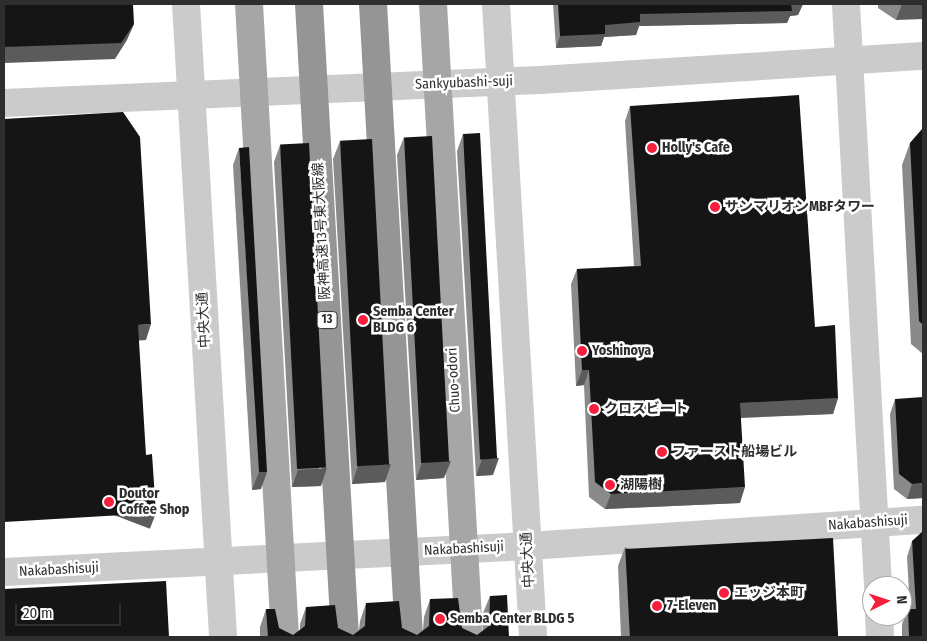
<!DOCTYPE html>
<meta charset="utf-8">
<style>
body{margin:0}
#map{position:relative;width:927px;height:641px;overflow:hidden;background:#fff;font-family:"Fira Sans Condensed","Noto Sans JP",sans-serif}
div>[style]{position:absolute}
.minor>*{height:28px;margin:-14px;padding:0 14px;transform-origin:14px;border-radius:14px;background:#cbcbcb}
.major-bridge>*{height:28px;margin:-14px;padding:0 14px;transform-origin:14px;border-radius:14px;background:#a6a6a6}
.highway-bridge>*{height:28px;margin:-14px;padding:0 14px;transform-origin:14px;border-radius:14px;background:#959595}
.wall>*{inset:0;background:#8a8a8a}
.shaded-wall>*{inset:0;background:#5b5b5b;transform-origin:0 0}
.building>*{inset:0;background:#151515;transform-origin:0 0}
.dots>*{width:14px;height:14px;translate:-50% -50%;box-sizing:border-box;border:2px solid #fff;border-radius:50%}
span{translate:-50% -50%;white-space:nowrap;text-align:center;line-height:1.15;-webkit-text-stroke:5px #fff;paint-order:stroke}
.shield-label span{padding:1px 4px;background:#fff;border:1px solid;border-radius:4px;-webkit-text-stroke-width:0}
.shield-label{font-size:12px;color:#2e2e2e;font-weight:700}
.street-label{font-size:14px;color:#2e2e2e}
.poi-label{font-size:14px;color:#2e2e2e;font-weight:700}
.left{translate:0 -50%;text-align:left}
.frame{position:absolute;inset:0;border:5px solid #2e2e2e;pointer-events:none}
.north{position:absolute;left:862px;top:576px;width:50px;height:50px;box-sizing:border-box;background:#fff;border:1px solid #ababab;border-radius:50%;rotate:86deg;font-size:14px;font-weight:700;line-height:20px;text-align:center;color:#2e2e2e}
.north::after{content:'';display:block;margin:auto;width:18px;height:22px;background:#f61f3c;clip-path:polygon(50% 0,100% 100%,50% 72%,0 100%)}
.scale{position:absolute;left:15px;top:604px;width:106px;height:22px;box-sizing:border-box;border:2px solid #2e2e2e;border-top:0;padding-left:6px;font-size:15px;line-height:18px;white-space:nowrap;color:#2e2e2e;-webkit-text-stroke:4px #fff;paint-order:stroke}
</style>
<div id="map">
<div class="minor">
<i style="left:186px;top:4px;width:634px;rotate:86.65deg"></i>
<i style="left:496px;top:4px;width:634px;rotate:86.65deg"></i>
<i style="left:846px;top:4px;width:583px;rotate:86.85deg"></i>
<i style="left:4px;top:103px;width:536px;rotate:-2.46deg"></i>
<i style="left:540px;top:80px;width:384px;rotate:-3.6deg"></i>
<i style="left:4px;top:572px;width:525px;rotate:-2.84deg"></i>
<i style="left:528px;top:546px;width:396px;rotate:-3.8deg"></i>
<i style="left:879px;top:616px;width:21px;rotate:87deg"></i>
</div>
<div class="major-bridge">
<i style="left:249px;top:4px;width:634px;rotate:86.74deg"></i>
<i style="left:433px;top:4px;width:634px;rotate:86.74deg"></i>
</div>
<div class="highway-bridge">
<i style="left:309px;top:4px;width:634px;rotate:86.74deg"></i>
<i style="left:373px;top:4px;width:634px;rotate:86.74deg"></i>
</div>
<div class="wall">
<i style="clip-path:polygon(553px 4px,803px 4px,798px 15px,790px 16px,787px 23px,639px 26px,636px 35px,604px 37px,601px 46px,556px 48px)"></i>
<i style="clip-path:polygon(878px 4px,923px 4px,896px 20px,878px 8px)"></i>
<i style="clip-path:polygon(630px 106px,815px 327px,838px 398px,833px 414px,741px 418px,740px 503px,605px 509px,589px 497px,584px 385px,576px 386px,571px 284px,577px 269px,634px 266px,625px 121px)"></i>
<i style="clip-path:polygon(923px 128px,923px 354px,911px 344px,902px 165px,910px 143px)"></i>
<i style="clip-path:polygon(463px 134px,493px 475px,476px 476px,457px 151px)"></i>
<i style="clip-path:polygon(404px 137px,444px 478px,416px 480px,397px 155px)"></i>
<i style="clip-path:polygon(340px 141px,385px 482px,352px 484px,333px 159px)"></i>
<i style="clip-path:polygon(280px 145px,321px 486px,292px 487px,274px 162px)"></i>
<i style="clip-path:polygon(239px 148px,261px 489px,252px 490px,233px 165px)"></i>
<i style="clip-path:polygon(895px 399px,923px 498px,907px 499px,894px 489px,890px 414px)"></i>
<i style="clip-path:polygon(912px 541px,923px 637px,902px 637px,902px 624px,908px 609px,910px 609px,907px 557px)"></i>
<i style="clip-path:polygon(625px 547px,838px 637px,621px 637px,618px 566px)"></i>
<i style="clip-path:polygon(490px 596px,509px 637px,260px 637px,260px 627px,266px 609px,279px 628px,293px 635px,300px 630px,300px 624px,306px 607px,338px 628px,353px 635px,359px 630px,360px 621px,366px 603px,402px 628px,417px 635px,423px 630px,424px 617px,430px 599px,462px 628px,477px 635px,483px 631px,483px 613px)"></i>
</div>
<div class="shaded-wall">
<i style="clip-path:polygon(791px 4px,803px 4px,798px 15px,790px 16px,787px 23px,639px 26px,636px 35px,604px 37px,601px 46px,556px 48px,560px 36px,605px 25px,640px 14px)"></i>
<i style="clip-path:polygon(902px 4px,923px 4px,923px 19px,896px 20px)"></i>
<i style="clip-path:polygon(134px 24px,127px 40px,115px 59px,4px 63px,4px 47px)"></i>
<i style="clip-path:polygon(151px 324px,146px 340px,132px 341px,138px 325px)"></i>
<i style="clip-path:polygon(582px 370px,589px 370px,584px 385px,576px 386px)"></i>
<i style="clip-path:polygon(838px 398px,833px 414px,734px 418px,740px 403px)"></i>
<i style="clip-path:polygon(499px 458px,493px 475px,476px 476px,482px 459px)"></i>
<i style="clip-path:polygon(451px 461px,444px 478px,416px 480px,422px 462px)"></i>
<i style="clip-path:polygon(391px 464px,385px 482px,352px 484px,358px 466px)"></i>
<i style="clip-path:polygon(327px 468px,321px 486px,292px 487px,298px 470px)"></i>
<i style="clip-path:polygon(259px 472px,267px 472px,261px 489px,252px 490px)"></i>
<i style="clip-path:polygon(923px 483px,923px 498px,907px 499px,912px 484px)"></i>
<i style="clip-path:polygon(745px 487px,740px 503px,605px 509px,611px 494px)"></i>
<i style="left:156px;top:513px;width:17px;height:152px;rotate:111deg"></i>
</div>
<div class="building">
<i style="clip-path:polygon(4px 4px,133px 4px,134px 24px,121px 43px,4px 47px)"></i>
<i style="clip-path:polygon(558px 4px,796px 4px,791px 4px,792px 11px,640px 14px,640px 22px,605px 25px,605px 34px,560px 36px)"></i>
<i style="clip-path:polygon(799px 95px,815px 327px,835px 325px,838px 398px,740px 403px,745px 487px,611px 494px,595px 482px,589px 370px,582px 370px,577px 269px,641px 266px,630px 106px)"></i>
<i style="clip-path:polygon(123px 112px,140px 137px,151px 324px,138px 325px,146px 455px,152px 454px,156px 513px,4px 522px,4px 119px)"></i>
<i style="clip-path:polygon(923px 128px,923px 325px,919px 321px,910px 143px)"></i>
<i style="left:480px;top:133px;width:326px;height:17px;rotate:87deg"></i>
<i style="left:432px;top:136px;width:326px;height:28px;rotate:87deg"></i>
<i style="left:372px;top:139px;width:326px;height:32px;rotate:87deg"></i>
<i style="left:309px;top:143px;width:325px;height:29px;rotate:87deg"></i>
<i style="clip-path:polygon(249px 147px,267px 472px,259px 472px,239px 148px)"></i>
<i style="clip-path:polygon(923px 397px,923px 483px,912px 484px,899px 474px,895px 399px)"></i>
<i style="clip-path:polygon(923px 531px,923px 637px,909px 637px,908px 609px,916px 609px,912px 541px)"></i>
<i style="left:833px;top:538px;width:99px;height:208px;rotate:87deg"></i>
<i style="clip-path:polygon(166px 581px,169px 637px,4px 637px,4px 589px)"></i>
<i style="clip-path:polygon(507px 595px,509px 637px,268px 637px,266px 609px,275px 609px,279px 628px,293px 635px,305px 626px,306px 607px,335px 605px,338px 628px,353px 635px,365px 626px,366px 603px,399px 601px,402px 628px,417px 635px,429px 626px,430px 599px,458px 598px,462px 628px,477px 635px,489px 626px,490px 596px)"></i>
</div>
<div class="dots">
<i style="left:652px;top:148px;background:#f61f3c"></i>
<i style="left:715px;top:207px;background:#f61f3c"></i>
<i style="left:363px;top:320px;background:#f61f3c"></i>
<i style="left:582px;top:351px;background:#f61f3c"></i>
<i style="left:594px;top:409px;background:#f61f3c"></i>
<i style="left:662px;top:452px;background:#f61f3c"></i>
<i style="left:610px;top:485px;background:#f61f3c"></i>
<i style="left:109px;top:502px;background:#f61f3c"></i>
<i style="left:724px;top:593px;background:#f61f3c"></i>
<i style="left:657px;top:606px;background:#f61f3c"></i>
<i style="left:440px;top:619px;background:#f61f3c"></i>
</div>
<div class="shield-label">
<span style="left:327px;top:320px">13</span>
</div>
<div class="street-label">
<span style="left:464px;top:83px;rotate:-2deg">Sankyubashi-suji</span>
<span style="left:322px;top:231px;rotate:-93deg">阪神高速13号東大阪線</span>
<span style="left:204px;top:320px;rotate:-93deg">中央大通</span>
<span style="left:454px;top:380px;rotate:-93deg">Chuo-odori</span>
<span style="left:868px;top:523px;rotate:-4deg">Nakabashisuji</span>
<span style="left:464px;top:549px;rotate:-3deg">Nakabashisuji</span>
<span style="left:528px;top:560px;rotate:-93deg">中央大通</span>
<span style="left:59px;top:570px;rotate:-3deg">Nakabashisuji</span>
</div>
<div class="poi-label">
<span class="left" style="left:662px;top:148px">Holly's Cafe</span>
<span class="left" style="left:725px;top:207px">サンマリオンMBFタワー</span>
<span class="left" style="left:373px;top:320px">Semba Center<br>BLDG 6</span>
<span class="left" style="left:592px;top:351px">Yoshinoya</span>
<span class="left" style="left:604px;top:409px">クロスビート</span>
<span class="left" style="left:672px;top:452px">ファースト船場ビル</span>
<span class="left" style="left:620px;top:485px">湖陽樹</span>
<span class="left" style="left:119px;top:502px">Doutor<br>Coffee Shop</span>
<span class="left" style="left:734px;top:593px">エッジ本町</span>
<span class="left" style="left:667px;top:606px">7-Eleven</span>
<span class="left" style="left:450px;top:619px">Semba Center BLDG 5</span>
</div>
<div class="frame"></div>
<div class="north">N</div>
<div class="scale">20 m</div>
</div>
